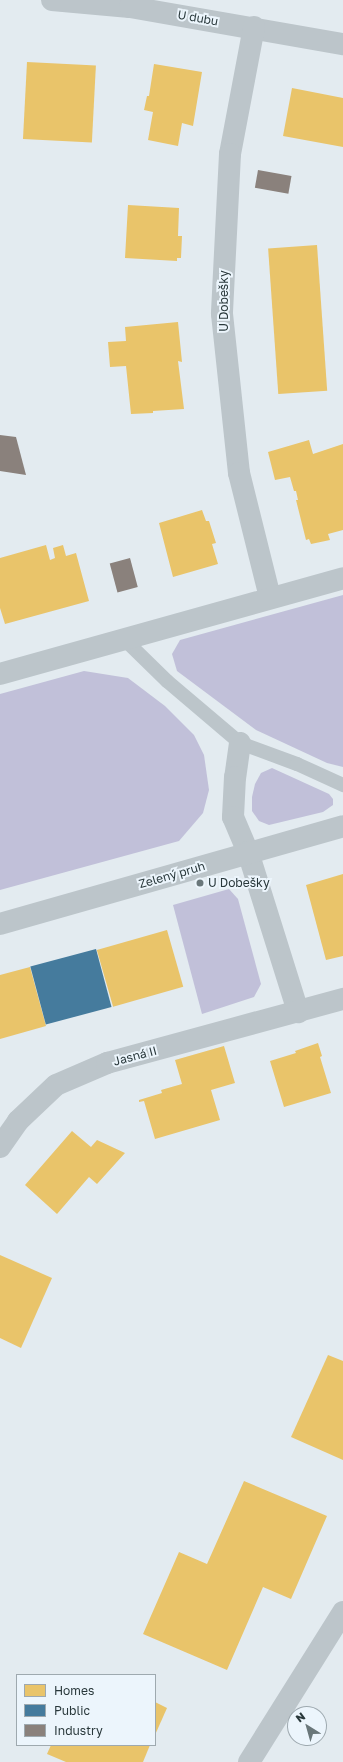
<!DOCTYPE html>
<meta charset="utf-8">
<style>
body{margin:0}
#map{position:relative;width:343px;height:1762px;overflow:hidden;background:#e3ebf0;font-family:"Golos Text",sans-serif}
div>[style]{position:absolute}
.green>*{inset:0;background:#c1c0d9}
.homes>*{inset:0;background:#e9c46a;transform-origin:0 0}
.public>*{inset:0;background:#457b9d;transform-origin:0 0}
.industry>*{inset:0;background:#8a817c;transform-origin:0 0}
.service>*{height:14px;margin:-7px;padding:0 7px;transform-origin:7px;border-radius:7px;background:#bcc5ca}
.minor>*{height:22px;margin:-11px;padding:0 11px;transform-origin:11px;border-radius:11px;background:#bcc5ca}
.tertiary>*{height:22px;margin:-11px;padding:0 11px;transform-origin:11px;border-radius:11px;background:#bcc5ca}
.dots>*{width:11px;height:11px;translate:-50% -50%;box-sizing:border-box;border:2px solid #ecf5fc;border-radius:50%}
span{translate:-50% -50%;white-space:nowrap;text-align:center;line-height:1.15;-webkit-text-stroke:4px #ecf5fc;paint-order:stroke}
.street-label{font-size:12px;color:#29383b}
.poi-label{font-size:12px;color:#29383b}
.left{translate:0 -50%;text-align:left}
.legend{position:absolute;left:16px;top:1674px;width:140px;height:72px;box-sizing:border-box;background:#ecf5fc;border:1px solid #9ea9af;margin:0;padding:5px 7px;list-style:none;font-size:12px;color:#29383b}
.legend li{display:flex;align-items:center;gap:8px;height:20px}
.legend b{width:20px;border:1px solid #9ea9af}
.north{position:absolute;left:287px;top:1706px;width:40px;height:40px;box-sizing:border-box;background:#ecf5fc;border:1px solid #9ea9af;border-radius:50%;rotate:323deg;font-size:11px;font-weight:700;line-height:16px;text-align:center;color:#29383b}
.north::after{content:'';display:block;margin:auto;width:14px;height:18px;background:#6a777a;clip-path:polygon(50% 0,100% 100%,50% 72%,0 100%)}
</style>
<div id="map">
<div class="green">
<i style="clip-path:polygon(343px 595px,343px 767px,327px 763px,256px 730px,177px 671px,172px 654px,180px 640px)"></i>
<i style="clip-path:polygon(84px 671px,128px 678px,165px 706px,194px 735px,204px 755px,209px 790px,203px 813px,179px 841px,0 890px,0 694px)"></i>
<i style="clip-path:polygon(272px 768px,329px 794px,333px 799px,333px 805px,323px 812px,269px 825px,259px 821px,252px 811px,252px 797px,255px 784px,261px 773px)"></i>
<i style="clip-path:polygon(229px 889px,238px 899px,261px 984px,254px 997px,202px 1014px,173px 905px)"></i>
</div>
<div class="homes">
<i style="left:27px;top:62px;width:69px;height:77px;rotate:3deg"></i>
<i style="clip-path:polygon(154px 64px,202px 72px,193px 126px,182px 123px,178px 146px,148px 140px,153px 112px,144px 110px,147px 96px,149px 96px)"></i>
<i style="clip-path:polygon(292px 88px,343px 98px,343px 147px,283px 136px)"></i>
<i style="clip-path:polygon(128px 205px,179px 208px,178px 236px,182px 236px,181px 258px,177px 258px,177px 261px,125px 258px)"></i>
<i style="left:317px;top:245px;width:146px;height:49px;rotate:86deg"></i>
<i style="clip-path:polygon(178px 322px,182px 362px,178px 361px,184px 409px,153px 411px,153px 413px,131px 414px,126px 366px,110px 367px,108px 342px,126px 341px,125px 327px)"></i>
<i style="clip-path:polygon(309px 440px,313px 454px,343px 444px,343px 530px,328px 534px,330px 540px,311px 544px,309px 539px,306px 540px,296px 500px,298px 500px,296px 491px,294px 491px,290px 477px,275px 480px,268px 452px)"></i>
<i style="clip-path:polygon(202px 510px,206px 521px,209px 521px,216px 543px,212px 544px,218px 564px,173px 577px,159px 523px)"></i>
<i style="clip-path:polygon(46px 545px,50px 560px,55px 558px,53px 548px,63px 545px,66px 556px,76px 553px,89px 601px,5px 624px,0 608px,0 558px)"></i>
<i style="clip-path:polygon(343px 874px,343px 956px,326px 960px,306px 885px)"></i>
<i style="left:167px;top:930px;width:59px;height:73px;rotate:74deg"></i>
<i style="clip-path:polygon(30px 967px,46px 1026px,0 1039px,0 975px)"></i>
<i style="clip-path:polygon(318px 1043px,322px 1056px,320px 1057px,331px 1093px,284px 1107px,270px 1061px,296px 1053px,295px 1051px)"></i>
<i style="clip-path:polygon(224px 1046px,235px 1083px,211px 1090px,220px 1120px,155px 1139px,144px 1101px,139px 1102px,139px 1100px,162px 1093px,161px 1090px,182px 1084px,175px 1060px)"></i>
<i style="clip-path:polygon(72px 1131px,91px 1147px,97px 1140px,125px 1153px,97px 1184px,89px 1177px,57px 1214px,25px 1185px)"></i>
<i style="clip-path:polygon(0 1255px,52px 1278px,21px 1348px,0 1338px)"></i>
<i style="clip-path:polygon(328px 1355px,343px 1361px,343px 1460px,291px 1437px)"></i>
<i style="clip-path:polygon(244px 1481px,327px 1516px,291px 1599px,263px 1587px,227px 1670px,143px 1634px,179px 1552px,207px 1564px)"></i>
<i style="clip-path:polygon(155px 1702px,167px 1708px,155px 1735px)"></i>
<i style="clip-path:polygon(51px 1745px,150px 1745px,143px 1762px,66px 1762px,47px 1754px)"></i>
</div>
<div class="public">
<i style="left:96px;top:949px;width:60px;height:68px;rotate:75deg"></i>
</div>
<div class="industry">
<i style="left:258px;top:170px;width:34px;height:18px;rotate:10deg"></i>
<i style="clip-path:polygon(0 435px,16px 437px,26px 475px,0 471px)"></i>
<i style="left:130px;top:558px;width:30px;height:21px;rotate:75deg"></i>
</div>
<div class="service">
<i style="left:125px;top:640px;width:59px;rotate:44.3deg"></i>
<i style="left:167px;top:681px;width:96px;rotate:40.3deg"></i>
<i style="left:240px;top:743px;width:61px;rotate:20.2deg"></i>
<i style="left:297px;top:764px;width:51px;rotate:24.5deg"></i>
</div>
<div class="minor">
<i style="left:52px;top:0;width:78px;rotate:5.1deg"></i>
<i style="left:130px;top:7px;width:216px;rotate:9.9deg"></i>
<i style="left:254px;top:27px;width:129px;rotate:100.7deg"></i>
<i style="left:230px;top:154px;width:160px;rotate:92.9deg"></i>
<i style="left:222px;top:314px;width:160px;rotate:83.9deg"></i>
<i style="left:239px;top:473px;width:128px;rotate:76deg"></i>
<i style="left:0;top:674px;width:356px;rotate:-15.6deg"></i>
<i style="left:240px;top:743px;width:34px;rotate:98deg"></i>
<i style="left:235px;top:777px;width:40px;rotate:92.9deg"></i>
<i style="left:233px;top:817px;width:38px;rotate:67deg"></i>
<i style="left:248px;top:852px;width:168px;rotate:72.6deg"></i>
<i style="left:0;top:1147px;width:32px;rotate:-55deg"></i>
<i style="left:18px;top:1121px;width:52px;rotate:-43.5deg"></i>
<i style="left:56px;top:1085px;width:56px;rotate:-23.3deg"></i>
<i style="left:107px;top:1063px;width:245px;rotate:-15.2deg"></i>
<i style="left:249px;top:1762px;width:177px;rotate:-57.9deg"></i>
</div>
<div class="tertiary">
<i style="left:0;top:924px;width:357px;rotate:-15.9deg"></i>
</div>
<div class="dots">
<i style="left:200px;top:883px;background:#6a777a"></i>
</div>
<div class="street-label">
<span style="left:198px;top:18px;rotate:10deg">U dubu</span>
<span style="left:224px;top:301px;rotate:-90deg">U Dobešky</span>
<span style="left:172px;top:875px;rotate:-16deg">Zelený pruh</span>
<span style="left:135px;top:1056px;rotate:-15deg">Jasná II</span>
</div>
<div class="poi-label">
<span class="left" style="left:208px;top:883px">U Dobešky</span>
</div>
<ul class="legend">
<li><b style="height:11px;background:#e9c46a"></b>Homes</li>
<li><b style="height:11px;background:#457b9d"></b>Public</li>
<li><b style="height:11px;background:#8a817c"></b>Industry</li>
</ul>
<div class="north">N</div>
</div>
